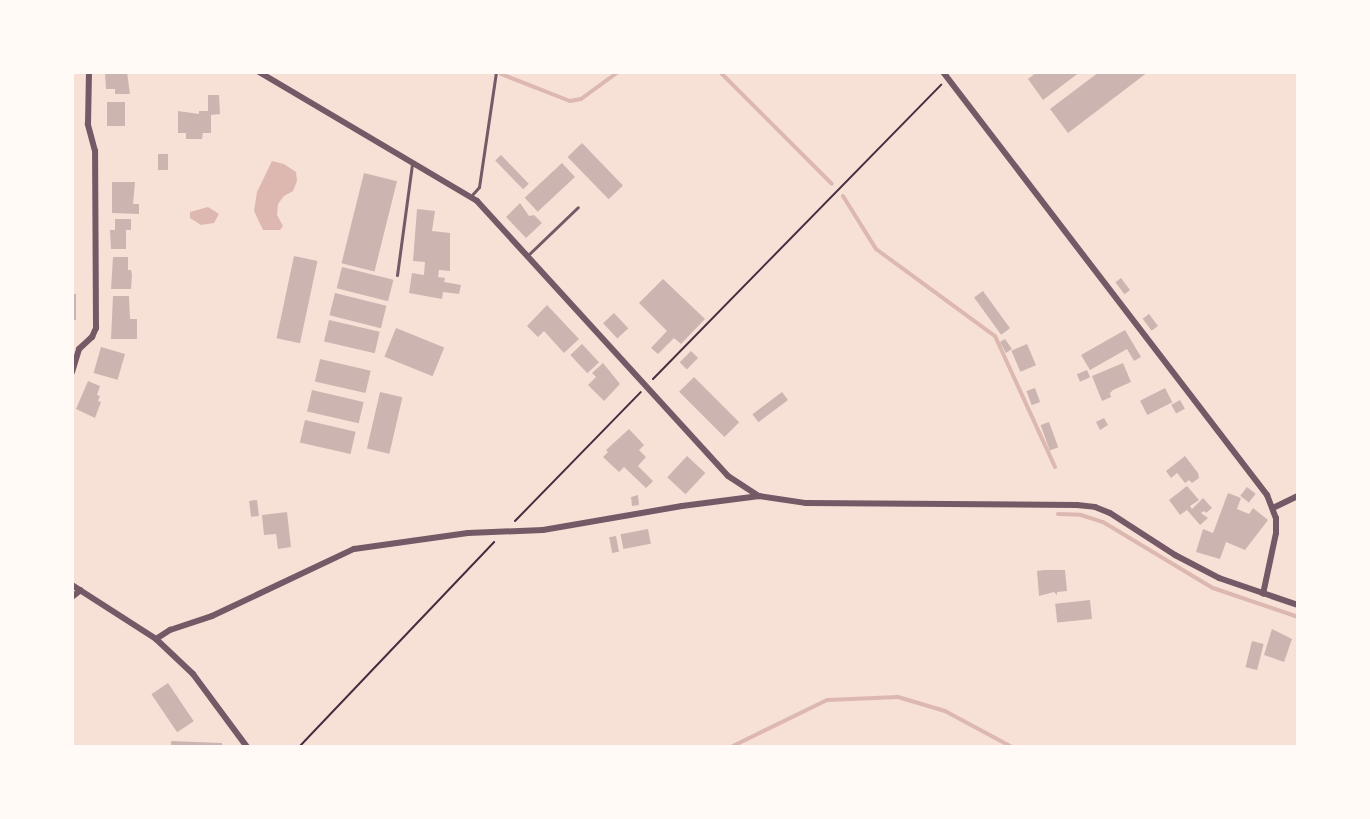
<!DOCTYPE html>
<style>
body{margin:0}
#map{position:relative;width:1370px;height:819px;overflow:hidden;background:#f7e1d7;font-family:"Archivo Narrow",sans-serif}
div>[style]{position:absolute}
.water>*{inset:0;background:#dcb8b0}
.stream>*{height:4px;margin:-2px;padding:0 2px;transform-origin:2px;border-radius:2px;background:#dcb8b0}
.building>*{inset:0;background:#ccb4b1;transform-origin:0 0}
.path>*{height:2px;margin:-1px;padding:0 1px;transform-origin:1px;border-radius:1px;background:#4a2c40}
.service>*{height:3px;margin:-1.5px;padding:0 1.5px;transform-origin:1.5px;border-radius:1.5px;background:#755966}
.minor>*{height:6px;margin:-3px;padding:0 3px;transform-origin:3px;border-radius:3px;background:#755966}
span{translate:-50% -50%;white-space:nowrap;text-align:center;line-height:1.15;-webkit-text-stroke:4.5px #fffaf5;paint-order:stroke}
.frame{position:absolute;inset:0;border:74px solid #fffaf5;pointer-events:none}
</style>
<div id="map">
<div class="water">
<i style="clip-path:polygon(272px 161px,284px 164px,296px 172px,297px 181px,293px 191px,284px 196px,278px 204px,277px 215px,283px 226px,280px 230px,263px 230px,254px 211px,257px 192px)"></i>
<i style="clip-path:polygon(208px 207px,219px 214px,214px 223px,201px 225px,190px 218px,190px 212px)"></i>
</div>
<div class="stream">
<i style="left:720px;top:72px;width:158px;rotate:45deg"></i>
<i style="left:501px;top:74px;width:74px;rotate:21.4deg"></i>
<i style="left:570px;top:101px;width:11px;rotate:-10deg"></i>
<i style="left:581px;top:99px;width:46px;rotate:-36.1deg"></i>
<i style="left:843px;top:196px;width:62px;rotate:58.1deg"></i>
<i style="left:876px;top:249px;width:147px;rotate:36.2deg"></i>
<i style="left:995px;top:336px;width:144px;rotate:65.4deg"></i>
<i style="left:1058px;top:514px;width:23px;rotate:2deg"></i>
<i style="left:1081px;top:515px;width:23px;rotate:18deg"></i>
<i style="left:1103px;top:522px;width:128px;rotate:31deg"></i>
<i style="left:1213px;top:588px;width:90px;rotate:18.8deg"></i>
<i style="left:731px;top:747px;width:107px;rotate:-26.1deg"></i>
<i style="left:827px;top:700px;width:71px;rotate:-2.4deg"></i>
<i style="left:898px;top:697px;width:49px;rotate:16.6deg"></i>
<i style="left:945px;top:711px;width:76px;rotate:28.2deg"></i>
</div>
<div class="building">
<i style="clip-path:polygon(105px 72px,127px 72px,130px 94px,115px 94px,115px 89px,106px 89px)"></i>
<i style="clip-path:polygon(1037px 72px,1080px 72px,1043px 100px,1028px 79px)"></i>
<i style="clip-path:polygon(1099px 72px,1148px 72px,1068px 133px,1050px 109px)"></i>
<i style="clip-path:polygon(208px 95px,219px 95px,220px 114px,211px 115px,211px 133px,203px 133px,202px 139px,186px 139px,186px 133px,178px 133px,178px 111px,199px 114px,199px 111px,208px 111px)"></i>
<i style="left:107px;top:102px;width:18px;height:24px"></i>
<i style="left:582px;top:143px;width:59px;height:20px;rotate:46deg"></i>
<i style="left:158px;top:154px;width:10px;height:16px"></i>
<i style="left:501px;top:155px;width:40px;height:8px;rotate:46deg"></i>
<i style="left:562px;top:163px;width:19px;height:51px;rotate:47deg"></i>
<i style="left:364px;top:173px;width:34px;height:93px;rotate:14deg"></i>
<i style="clip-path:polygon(112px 182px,135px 182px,133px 204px,139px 204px,139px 214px,112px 213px)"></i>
<i style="clip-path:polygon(520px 203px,529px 216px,534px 215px,542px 223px,526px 238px,506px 217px)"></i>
<i style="clip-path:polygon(417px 209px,435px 211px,432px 231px,450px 233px,450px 271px,439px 270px,438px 277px,445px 278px,444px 282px,461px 285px,459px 294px,443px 292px,442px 299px,409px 293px,412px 273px,424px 275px,425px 262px,413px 261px)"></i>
<i style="clip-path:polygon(115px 219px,131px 219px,131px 230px,126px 230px,126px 249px,111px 249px,110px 230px,115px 230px)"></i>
<i style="left:294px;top:256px;width:24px;height:84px;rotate:12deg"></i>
<i style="clip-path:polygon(113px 257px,128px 257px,128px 270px,131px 270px,132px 275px,131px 289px,111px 289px)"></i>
<i style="left:342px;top:267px;width:53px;height:22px;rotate:14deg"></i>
<i style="left:1121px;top:278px;width:15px;height:7px;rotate:53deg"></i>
<i style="clip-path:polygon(663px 279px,705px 319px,681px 344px,674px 338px,658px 354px,651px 348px,667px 331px,639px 303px)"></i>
<i style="left:983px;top:291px;width:46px;height:11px;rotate:54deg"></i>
<i style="left:335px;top:293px;width:53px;height:23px;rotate:14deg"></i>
<i style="left:72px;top:294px;width:4px;height:26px"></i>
<i style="clip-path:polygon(113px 296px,129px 296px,130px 319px,137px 319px,137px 339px,111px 339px)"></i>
<i style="clip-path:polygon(547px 305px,579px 339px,564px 353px,544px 331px,538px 337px,527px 326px)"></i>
<i style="left:614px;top:313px;width:21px;height:15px;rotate:47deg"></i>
<i style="left:1149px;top:314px;width:15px;height:8px;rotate:53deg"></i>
<i style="left:329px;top:320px;width:52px;height:22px;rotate:13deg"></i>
<i style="left:396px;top:328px;width:52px;height:31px;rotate:22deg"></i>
<i style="clip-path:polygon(1125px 330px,1141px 357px,1134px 361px,1127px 349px,1090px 370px,1081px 355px)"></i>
<i style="clip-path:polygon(1005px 339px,1012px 349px,1006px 353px,1000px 342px)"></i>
<i style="left:582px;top:344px;width:25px;height:16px;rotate:47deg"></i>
<i style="left:1027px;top:344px;width:23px;height:17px;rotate:67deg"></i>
<i style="left:101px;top:347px;width:25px;height:27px;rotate:16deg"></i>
<i style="left:691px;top:351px;width:10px;height:16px;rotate:45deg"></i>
<i style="left:320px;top:359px;width:52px;height:23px;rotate:13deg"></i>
<i style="clip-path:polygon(603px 363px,620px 384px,604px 401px,588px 385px,596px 377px,592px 373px)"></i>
<i style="clip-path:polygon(1123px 363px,1131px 382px,1113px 390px,1110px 393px,1111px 397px,1102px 401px,1092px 376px)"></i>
<i style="left:1087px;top:370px;width:8px;height:11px;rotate:67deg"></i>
<i style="left:694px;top:377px;width:64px;height:21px;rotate:45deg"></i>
<i style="clip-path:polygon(88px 381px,100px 386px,97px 395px,100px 396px,98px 401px,101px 402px,95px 418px,76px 409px)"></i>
<i style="left:1035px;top:388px;width:15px;height:9px;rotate:70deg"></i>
<i style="left:1165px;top:388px;width:16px;height:28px;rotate:63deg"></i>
<i style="left:312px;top:390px;width:53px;height:22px;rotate:13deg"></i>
<i style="left:380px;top:392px;width:23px;height:58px;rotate:13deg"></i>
<i style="left:782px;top:392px;width:10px;height:37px;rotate:53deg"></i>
<i style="left:1180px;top:400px;width:10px;height:10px;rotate:61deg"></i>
<i style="clip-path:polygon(1104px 418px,1108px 425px,1100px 430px,1096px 422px)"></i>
<i style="left:305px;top:420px;width:52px;height:23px;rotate:13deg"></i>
<i style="left:1049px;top:422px;width:27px;height:9px;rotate:70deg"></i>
<i style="clip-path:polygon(629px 429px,644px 445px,639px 450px,646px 457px,638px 466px,653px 481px,646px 488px,624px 467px,619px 472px,603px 457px,608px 452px,606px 450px)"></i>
<i style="left:687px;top:456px;width:25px;height:29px;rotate:43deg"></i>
<i style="clip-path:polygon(1185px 456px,1198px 473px,1199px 478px,1192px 483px,1189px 480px,1185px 483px,1177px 473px,1171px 478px,1166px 471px)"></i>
<i style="clip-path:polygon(1187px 486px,1199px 500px,1190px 506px,1192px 509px,1203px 498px,1212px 508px,1206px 513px,1204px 511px,1201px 513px,1208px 518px,1200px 525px,1187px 510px,1180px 515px,1169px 500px)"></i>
<i style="left:1247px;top:487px;width:11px;height:11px;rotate:38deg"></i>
<i style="clip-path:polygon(1228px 493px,1241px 498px,1237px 509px,1249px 514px,1253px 508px,1268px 520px,1245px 550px,1226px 542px,1220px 559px,1196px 552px,1203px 529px,1213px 533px)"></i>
<i style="clip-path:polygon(638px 495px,639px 505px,632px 506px,631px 497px)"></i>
<i style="left:257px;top:500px;width:16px;height:8px;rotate:83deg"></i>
<i style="clip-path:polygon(287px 512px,291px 547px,278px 549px,276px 534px,264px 535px,262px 515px)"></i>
<i style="left:648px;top:529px;width:15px;height:28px;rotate:79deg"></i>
<i style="left:616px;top:536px;width:16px;height:7px;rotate:79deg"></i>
<i style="clip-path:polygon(1044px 570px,1065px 570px,1067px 591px,1057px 592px,1057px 595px,1054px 592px,1039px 596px,1037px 571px)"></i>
<i style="left:1090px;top:600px;width:19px;height:35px;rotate:84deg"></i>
<i style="clip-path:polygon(1272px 629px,1292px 639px,1284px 662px,1264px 655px)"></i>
<i style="left:1252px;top:641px;width:12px;height:27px;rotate:14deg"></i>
<i style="left:168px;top:683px;width:46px;height:20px;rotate:56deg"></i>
<i style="clip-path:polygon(171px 741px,222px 743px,223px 747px,171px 747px)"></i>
</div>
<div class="path">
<i style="left:653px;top:379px;width:412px;rotate:-45.6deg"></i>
<i style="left:515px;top:521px;width:180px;rotate:-45.7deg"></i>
<i style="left:299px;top:747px;width:283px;rotate:-46.4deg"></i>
</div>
<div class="service">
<i style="left:471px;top:196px;width:12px;rotate:-48deg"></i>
<i style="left:479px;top:187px;width:116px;rotate:-81.6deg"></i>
<i style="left:528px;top:255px;width:69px;rotate:-43.8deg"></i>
<i style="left:397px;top:275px;width:112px;rotate:-82.3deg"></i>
</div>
<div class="minor">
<i style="left:259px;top:72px;width:253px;rotate:30.6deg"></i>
<i style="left:477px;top:201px;width:372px;rotate:47.6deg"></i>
<i style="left:728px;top:476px;width:37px;rotate:33deg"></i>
<i style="left:759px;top:496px;width:48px;rotate:8.5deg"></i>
<i style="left:806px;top:503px;width:271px;rotate:0.4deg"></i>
<i style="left:1077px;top:505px;width:18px;rotate:6deg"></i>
<i style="left:1095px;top:507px;width:16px;rotate:22deg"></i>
<i style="left:1110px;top:513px;width:77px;rotate:32.9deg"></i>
<i style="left:1175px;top:555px;width:50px;rotate:27.6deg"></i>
<i style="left:1219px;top:578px;width:83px;rotate:18.9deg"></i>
<i style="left:943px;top:72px;width:533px;rotate:52.55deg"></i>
<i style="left:1267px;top:495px;width:25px;rotate:69deg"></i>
<i style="left:1276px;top:518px;width:15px;rotate:90deg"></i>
<i style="left:1276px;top:533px;width:62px;rotate:102deg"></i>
<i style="left:72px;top:372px;width:24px;rotate:-73deg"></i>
<i style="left:79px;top:349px;width:18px;rotate:-43deg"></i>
<i style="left:92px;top:337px;width:10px;rotate:-66deg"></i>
<i style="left:96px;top:328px;width:177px;rotate:-90.3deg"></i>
<i style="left:95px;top:151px;width:28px;rotate:-105deg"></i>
<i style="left:88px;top:124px;width:52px;rotate:-88.9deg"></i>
<i style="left:1273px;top:508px;width:28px;rotate:-26deg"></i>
<i style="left:72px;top:585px;width:100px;rotate:32.7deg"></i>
<i style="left:156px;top:639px;width:51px;rotate:43.4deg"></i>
<i style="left:193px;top:674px;width:91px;rotate:53.5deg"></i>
<i style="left:72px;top:597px;width:11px;rotate:-38deg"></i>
<i style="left:156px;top:639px;width:17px;rotate:-33deg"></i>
<i style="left:170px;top:630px;width:44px;rotate:-18.4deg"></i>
<i style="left:212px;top:616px;width:157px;rotate:-25.3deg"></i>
<i style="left:354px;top:549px;width:115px;rotate:-8deg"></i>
<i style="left:468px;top:533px;width:75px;rotate:-2.3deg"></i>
<i style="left:543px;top:530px;width:141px;rotate:-9.8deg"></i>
<i style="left:682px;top:506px;width:78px;rotate:-7.4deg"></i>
</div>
<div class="frame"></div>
</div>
